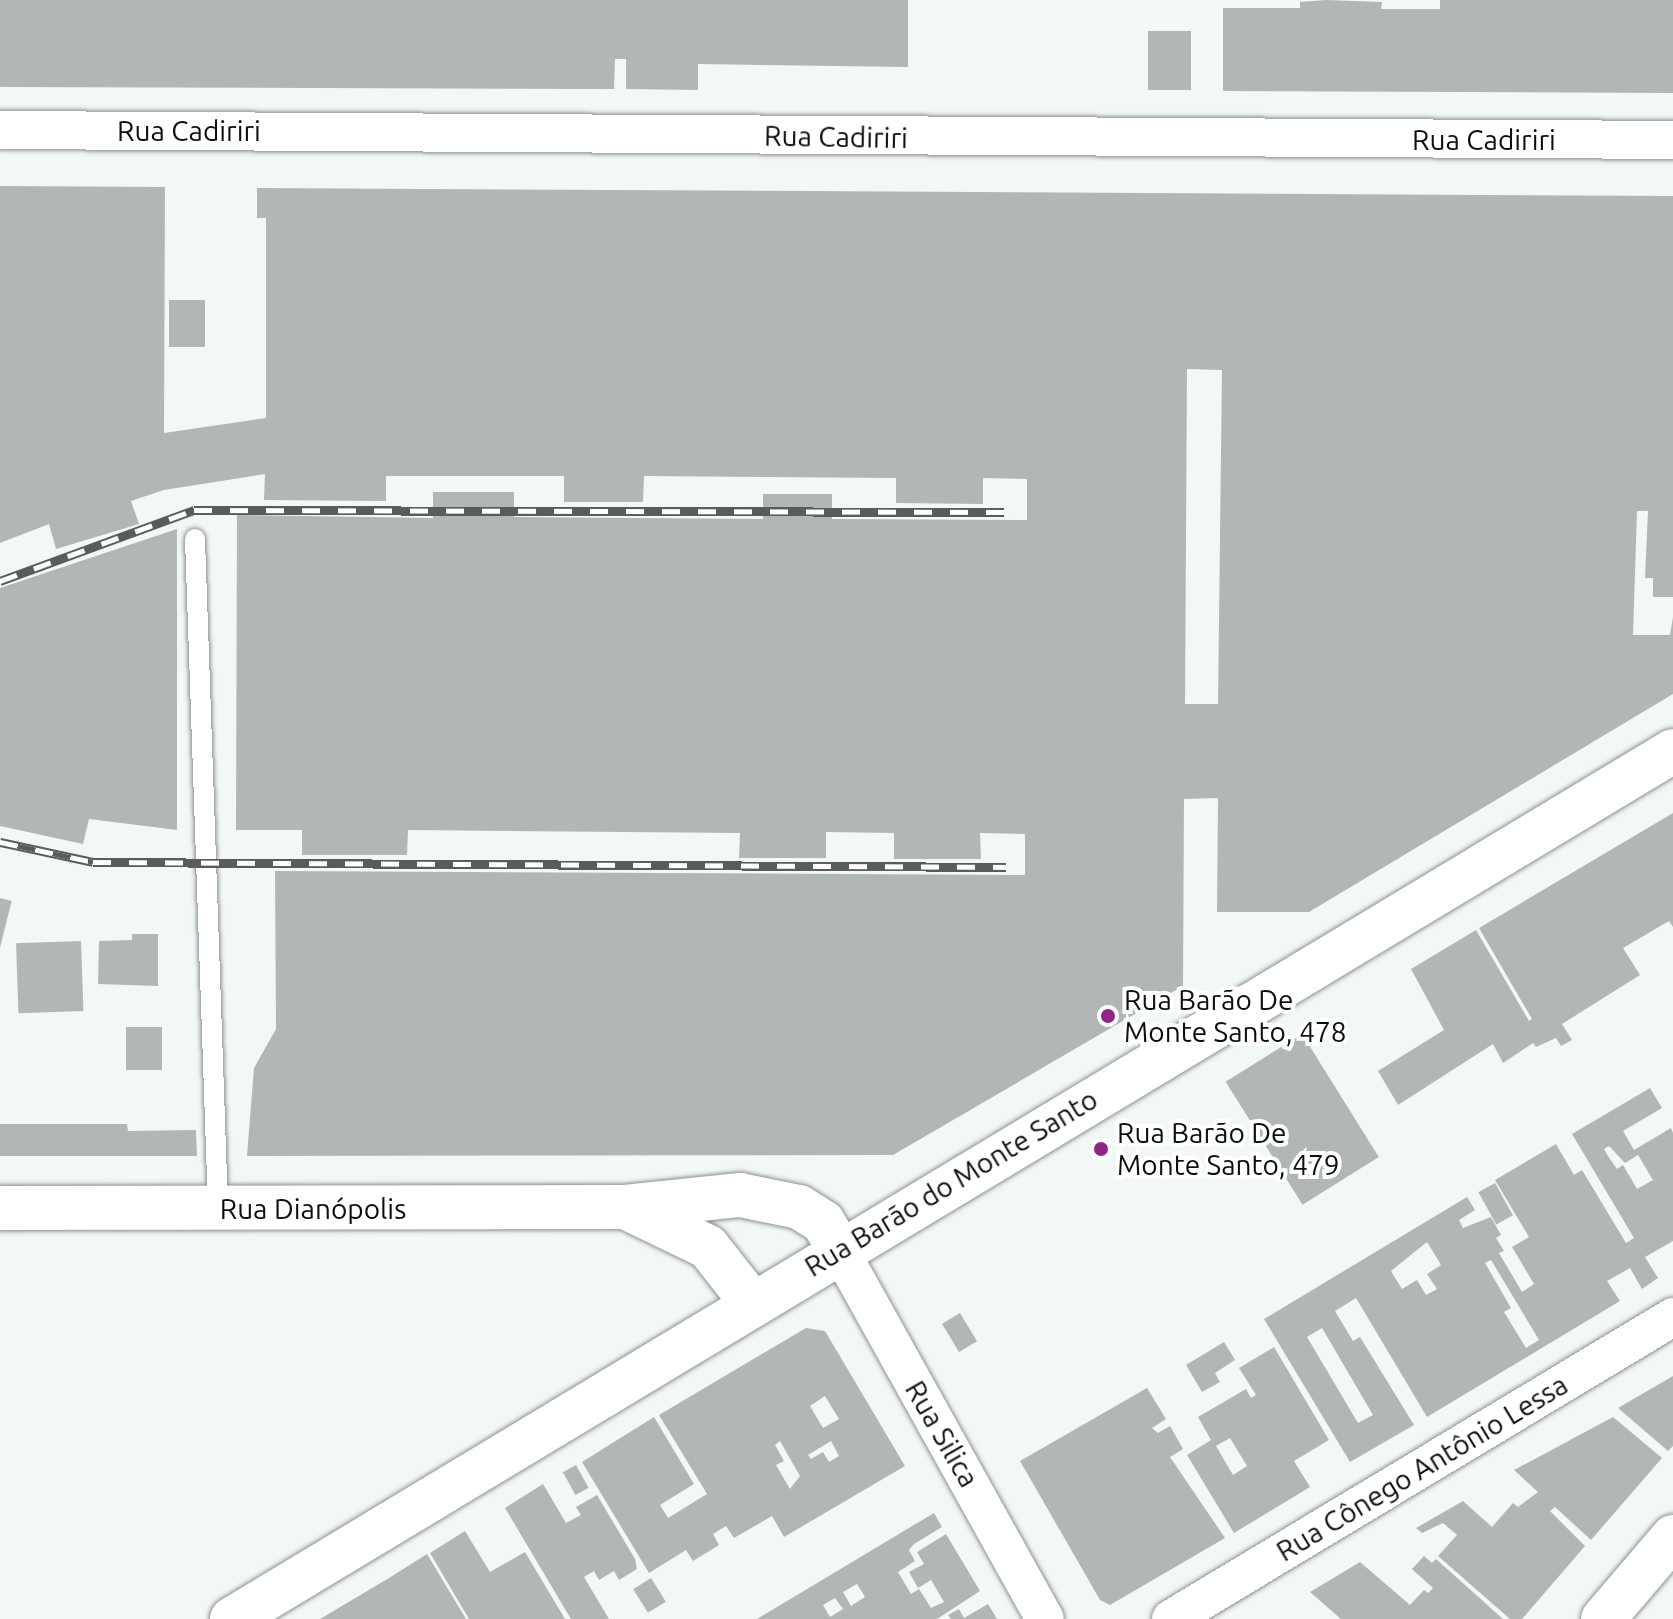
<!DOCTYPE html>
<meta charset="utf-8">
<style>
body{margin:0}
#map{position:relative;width:1673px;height:1619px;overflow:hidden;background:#f2f8f5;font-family:Ubuntu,sans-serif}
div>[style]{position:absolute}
.building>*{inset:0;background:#b1b7b4;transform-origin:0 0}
.roads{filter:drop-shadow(0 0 2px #8d928f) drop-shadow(0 0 2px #8d928f)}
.lane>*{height:20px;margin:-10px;padding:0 10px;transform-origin:10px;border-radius:10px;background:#fff}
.street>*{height:38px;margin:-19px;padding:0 19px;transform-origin:19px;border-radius:19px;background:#fff}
.secondary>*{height:44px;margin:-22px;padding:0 22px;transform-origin:22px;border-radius:22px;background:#fff}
.rail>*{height:9px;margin-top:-4.5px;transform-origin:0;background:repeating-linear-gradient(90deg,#fff 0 18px,#595c5b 0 36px);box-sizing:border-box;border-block:2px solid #595c5b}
.dots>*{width:22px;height:22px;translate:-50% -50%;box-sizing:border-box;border:4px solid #fff;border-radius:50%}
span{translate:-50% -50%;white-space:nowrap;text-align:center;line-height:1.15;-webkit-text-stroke:8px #fff;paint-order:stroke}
.street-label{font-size:28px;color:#0d0f0e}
.poi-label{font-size:28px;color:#0d0f0e}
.left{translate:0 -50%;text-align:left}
</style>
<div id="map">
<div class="building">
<i style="clip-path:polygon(0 0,908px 0,908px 67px,698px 64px,698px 90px,626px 89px,626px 59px,615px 59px,614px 89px,0 87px)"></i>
<i style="clip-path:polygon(1326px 0,1382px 2px,1381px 9px,1440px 9px,1440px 0,1673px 0,1673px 93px,1223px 91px,1223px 8px,1300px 8px,1300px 2px)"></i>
<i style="left:1148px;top:31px;width:43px;height:59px"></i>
<i style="clip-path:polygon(evenodd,0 186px,165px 187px,164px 433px,266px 418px,266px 218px,257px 218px,257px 188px,1673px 196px,1673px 597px,1653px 597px,1653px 578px,1645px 578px,1648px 511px,1637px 511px,1633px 635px,1670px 635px,1673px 617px,1673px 694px,1309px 912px,1217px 912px,1218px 798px,1184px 799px,1183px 986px,893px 1155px,247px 1156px,254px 1068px,276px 1029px,275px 871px,1025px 875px,1025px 834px,980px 833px,981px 859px,894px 859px,894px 833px,826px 832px,826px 858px,739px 858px,740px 833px,408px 830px,407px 855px,302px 855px,302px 830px,236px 830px,237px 515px,433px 518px,433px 492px,514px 492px,514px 517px,763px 519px,763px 494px,832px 494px,832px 519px,1027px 520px,1027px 479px,983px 478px,983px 504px,896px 503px,896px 478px,644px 476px,643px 502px,564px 502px,564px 476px,386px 476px,386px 501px,264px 500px,265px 474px,164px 490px,131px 501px,139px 524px,56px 549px,49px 524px,0 543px,0 186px,1187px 369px,1222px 370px,1218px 704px,1185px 704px,1187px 369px)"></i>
<i style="left:205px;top:300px;width:47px;height:36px;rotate:90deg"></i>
<i style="clip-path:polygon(177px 529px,177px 830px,89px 819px,83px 844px,0 826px,0 588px)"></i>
<i style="clip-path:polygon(1673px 813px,1673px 927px,1669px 921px,1623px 948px,1640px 975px,1562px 1024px,1572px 1040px,1561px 1046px,1556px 1038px,1536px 1047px,1533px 1043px,1503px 1063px,1493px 1044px,1398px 1105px,1378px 1071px,1444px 1030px,1411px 969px,1476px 930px,1529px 1021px,1532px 1019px,1479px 928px)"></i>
<i style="left:0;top:898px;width:12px;height:115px;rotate:14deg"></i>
<i style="clip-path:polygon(132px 934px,158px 934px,158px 986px,98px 984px,99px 941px,132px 940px)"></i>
<i style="left:81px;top:941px;width:70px;height:65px;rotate:88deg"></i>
<i style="left:126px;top:1027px;width:36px;height:43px"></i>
<i style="left:1302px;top:1034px;width:145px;height:90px;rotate:58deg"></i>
<i style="clip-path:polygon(evenodd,1650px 1088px,1662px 1108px,1623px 1131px,1634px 1150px,1671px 1128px,1673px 1133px,1673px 1241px,1645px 1257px,1658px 1278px,1642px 1289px,1630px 1268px,1607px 1281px,1620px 1301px,1427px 1417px,1356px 1298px,1335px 1311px,1353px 1341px,1360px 1337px,1414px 1425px,1350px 1462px,1264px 1319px,1467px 1197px,1475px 1210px,1459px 1220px,1463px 1228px,1491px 1217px,1501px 1235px,1496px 1238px,1504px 1251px,1499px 1253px,1522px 1292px,1534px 1284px,1512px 1247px,1529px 1237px,1495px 1180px,1556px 1144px,1574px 1175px,1582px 1170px,1626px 1243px,1634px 1238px,1572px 1134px,1650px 1088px,1609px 1146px,1625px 1163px,1638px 1155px,1653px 1180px,1637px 1189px,1623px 1165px,1617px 1169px,1608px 1156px,1604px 1149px,1609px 1146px,1650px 1088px,1427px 1242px,1441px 1265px,1427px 1274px,1437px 1289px,1426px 1295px,1417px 1280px,1402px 1289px,1391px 1271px,1427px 1242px,1650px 1088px,1491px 1260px,1539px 1340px,1526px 1348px,1504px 1312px,1511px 1308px,1485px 1263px,1491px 1260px,1650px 1088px,1322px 1328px,1373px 1415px,1358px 1423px,1307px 1337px,1322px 1328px)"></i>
<i style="clip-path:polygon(0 1124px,127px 1124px,128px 1131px,196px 1130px,197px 1156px,0 1156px)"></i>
<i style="left:1495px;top:1183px;width:37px;height:19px;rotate:61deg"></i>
<i style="left:960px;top:1313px;width:33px;height:21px;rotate:59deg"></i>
<i style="clip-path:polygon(evenodd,806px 1328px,825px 1331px,905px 1466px,784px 1537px,772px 1516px,734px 1538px,726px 1526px,713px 1534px,719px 1545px,693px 1561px,686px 1550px,649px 1573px,582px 1462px,654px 1417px,694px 1484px,660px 1505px,668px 1518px,707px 1494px,659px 1415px,806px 1328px,825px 1396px,839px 1419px,823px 1428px,810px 1406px,825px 1396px,806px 1328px,780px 1441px,800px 1476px,790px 1489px,776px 1465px,784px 1461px,775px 1445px,780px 1441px,806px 1328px,831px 1441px,839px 1456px,829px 1462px,823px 1452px,811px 1459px,808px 1455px,831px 1441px)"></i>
<i style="clip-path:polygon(1224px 1342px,1235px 1360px,1215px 1373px,1220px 1382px,1202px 1392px,1186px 1365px)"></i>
<i style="clip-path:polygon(evenodd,1274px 1347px,1329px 1440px,1294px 1461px,1310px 1487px,1234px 1533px,1187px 1455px,1211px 1440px,1198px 1417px,1246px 1389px,1251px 1398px,1256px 1395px,1239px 1368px,1274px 1347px,1230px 1438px,1247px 1466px,1233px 1475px,1216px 1446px,1230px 1438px)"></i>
<i style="clip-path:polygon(1673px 1376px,1673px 1446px,1668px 1451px,1618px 1408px)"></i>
<i style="clip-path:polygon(1147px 1388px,1166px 1419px,1152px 1428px,1158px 1433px,1170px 1426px,1183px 1449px,1170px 1457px,1225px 1538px,1110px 1605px,1100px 1600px,1020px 1461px)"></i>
<i style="clip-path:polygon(1613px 1417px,1662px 1458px,1591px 1540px,1555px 1507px,1550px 1511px,1585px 1546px,1522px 1619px,1510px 1619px,1438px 1556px,1457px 1535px,1443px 1523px,1422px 1533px,1416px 1528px,1463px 1501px,1492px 1527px,1513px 1503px,1518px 1507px,1538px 1492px,1514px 1470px)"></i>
<i style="left:576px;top:1465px;width:26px;height:15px;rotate:61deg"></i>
<i style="clip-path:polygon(543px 1484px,566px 1523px,581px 1515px,576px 1507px,597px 1495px,635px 1559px,637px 1569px,619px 1580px,614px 1571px,599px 1580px,594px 1571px,584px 1577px,609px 1619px,571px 1619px,505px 1508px)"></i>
<i style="clip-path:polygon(evenodd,934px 1513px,942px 1527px,914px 1544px,909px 1550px,915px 1561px,898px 1572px,911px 1594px,919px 1589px,931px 1608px,944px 1602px,931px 1580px,918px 1588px,909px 1572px,924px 1564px,917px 1552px,946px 1534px,980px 1591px,937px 1619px,757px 1619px,934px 1513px,857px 1584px,865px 1597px,851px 1606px,843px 1592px,857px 1584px,934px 1513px,835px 1598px,843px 1609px,830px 1617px,823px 1605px,835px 1598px)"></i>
<i style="clip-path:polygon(465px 1531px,490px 1572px,525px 1552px,565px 1619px,469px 1619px,430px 1553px)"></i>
<i style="clip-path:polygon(427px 1554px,466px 1619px,320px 1619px,389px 1578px)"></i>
<i style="clip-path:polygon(1424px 1556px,1432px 1563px,1436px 1559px,1503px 1619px,1341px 1619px,1310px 1592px,1360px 1562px,1410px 1605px,1424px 1590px,1428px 1593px,1433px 1588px,1412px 1569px)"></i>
<i style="left:651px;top:1578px;width:28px;height:21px;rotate:58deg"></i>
<i style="clip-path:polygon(988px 1604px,997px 1619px,951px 1619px,948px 1615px,959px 1609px,964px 1618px)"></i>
</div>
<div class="roads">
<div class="lane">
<i style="left:195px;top:539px;width:670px;rotate:88.03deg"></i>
</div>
<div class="street">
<i style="left:0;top:130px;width:1673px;rotate:0.34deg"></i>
<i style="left:839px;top:1249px;width:423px;rotate:60.9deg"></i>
<i style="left:1171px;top:1619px;width:586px;rotate:-31.03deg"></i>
</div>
<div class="secondary">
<i style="left:625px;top:1207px;width:92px;rotate:25.7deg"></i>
<i style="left:708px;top:1247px;width:71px;rotate:51.8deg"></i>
<i style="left:0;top:1208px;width:625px;rotate:-0.09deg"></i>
<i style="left:625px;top:1207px;width:116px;rotate:-6deg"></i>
<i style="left:740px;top:1195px;width:60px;rotate:11.5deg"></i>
<i style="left:799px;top:1207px;width:28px;rotate:32deg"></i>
<i style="left:823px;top:1222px;width:31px;rotate:59deg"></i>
<i style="left:232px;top:1619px;width:1682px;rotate:-31.06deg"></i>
<i style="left:1603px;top:1619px;width:108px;rotate:-49.5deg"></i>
</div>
</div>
<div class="rail">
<i style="left:0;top:581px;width:207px;rotate:-20.1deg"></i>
<i style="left:194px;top:510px;width:810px;rotate:0.14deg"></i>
<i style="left:0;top:842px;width:95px;rotate:12.1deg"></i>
<i style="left:93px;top:862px;width:913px;rotate:0.31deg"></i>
</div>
<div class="dots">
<i style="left:1108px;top:1016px;background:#922485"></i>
<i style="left:1101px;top:1149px;background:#922485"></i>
</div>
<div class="street-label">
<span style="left:189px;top:131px">Rua Cadiriri</span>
<span style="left:836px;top:137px;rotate:1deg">Rua Cadiriri</span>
<span style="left:1484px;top:140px">Rua Cadiriri</span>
<span style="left:951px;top:1183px;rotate:-31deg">Rua Barão do Monte Santo</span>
<span style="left:313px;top:1209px">Rua Dianópolis</span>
<span style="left:942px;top:1434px;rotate:60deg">Rua Silica</span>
<span style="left:1422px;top:1468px;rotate:-31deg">Rua Cônego Antônio Lessa</span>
</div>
<div class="poi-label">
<span class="left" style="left:1124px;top:1016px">Rua Barão De<br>Monte Santo, 478</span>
<span class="left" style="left:1117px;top:1149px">Rua Barão De<br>Monte Santo, 479</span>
</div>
</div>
